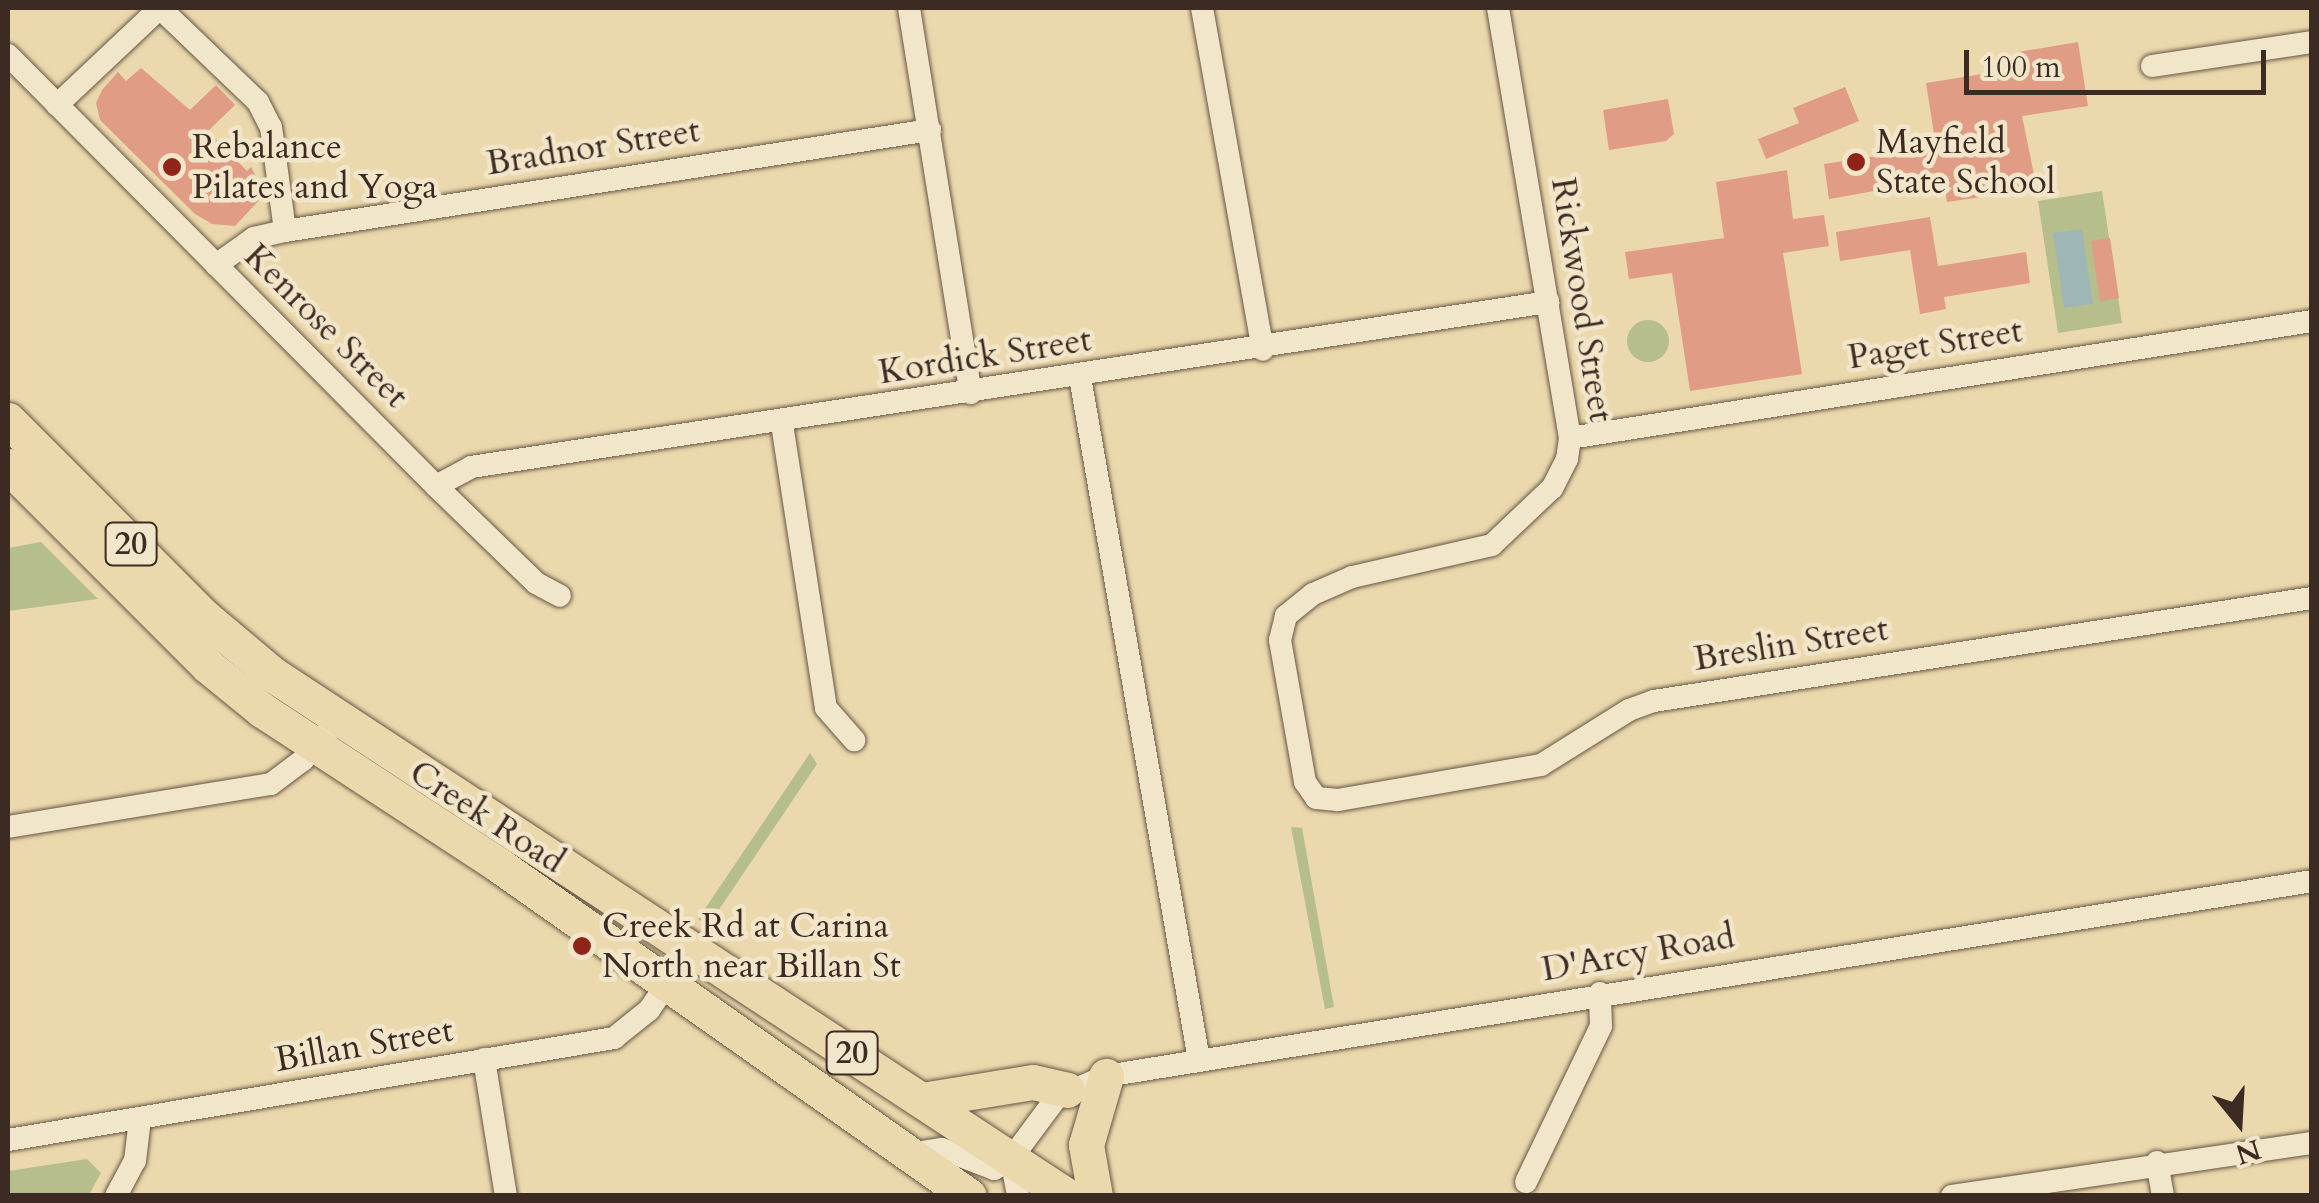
<!DOCTYPE html>
<style>
body{margin:0}
#map{position:relative;width:2319px;height:1203px;overflow:hidden;background:#ebd9ad;font-family:Cardo,serif}
div>[style]{position:absolute}
.green>*{inset:0;background:#b6bf8b}
.round{border-radius:50%}
.water>*{inset:0;background:#9eb7b6}
.building>*{inset:0;background:#e09c84}
.roads{filter:drop-shadow(0 0 2px #685645) drop-shadow(0 0 2px #685645)}
.street>*{height:22px;margin:-11px;padding:0 11px;transform-origin:11px;border-radius:11px;background:#f2e6ca}
.primary>*{height:35px;margin:-17.5px;padding:0 17.5px;transform-origin:17.5px;border-radius:17.5px;background:#ebd9ad}
.dots>*{width:28px;height:28px;translate:-50% -50%;box-sizing:border-box;border:5px solid #f2e6ca;border-radius:50%}
span{translate:-50% -50%;white-space:nowrap;text-align:center;line-height:1.15;-webkit-text-stroke:9px #f2e6ca;paint-order:stroke}
.shield-label span{padding:2px 8px;background:#f2e6ca;border:2px solid;border-radius:8px;-webkit-text-stroke-width:0}
.shield-label{font-size:32px;color:#3c2b22;font-weight:700}
.poi-label{font-size:35px;color:#3c2b22}
.left{translate:0 -50%;text-align:left}
.street-label{font-size:35px;color:#3c2b22}
.frame{position:absolute;inset:0;border:10px solid #3c2b22;pointer-events:none}
.north{position:absolute;left:2189px;top:1073px;width:100px;height:100px;-webkit-text-stroke:8px #f2e6ca;paint-order:stroke;rotate:162deg;font-size:28px;font-weight:700;line-height:40px;text-align:center;color:#3c2b22}
.north::after{content:'';display:block;margin:auto;width:35px;height:45px;background:#3c2b22;clip-path:polygon(50% 0,100% 100%,50% 72%,0 100%)}
.scale{position:absolute;left:1964px;top:50px;width:302px;height:45px;box-sizing:border-box;border:5px solid #3c2b22;border-top:0;padding-left:12px;font-size:30px;line-height:35px;white-space:nowrap;color:#3c2b22;-webkit-text-stroke:8px #f2e6ca;paint-order:stroke}
</style>
<div id="map">
<div class="green">
<div style="clip-path:polygon(2102px 191px,2122px 323px,2058px 333px,2038px 201px)"></div>
<div class="round" style="left:1627px;top:320px;width:42px;height:42px"></div>
<div style="clip-path:polygon(41px 542px,98px 599px,8px 611px,8px 548px)"></div>
<div style="clip-path:polygon(810px 753px,817px 764px,708px 926px,698px 919px)"></div>
<div style="clip-path:polygon(1291px 827px,1302px 828px,1334px 1007px,1325px 1009px)"></div>
<div style="clip-path:polygon(87px 1159px,101px 1173px,89px 1195px,8px 1195px,8px 1171px)"></div>
</div>
<div class="water">
<div style="clip-path:polygon(2082px 229px,2093px 304px,2064px 308px,2053px 233px)"></div>
</div>
<div class="building">
<div style="clip-path:polygon(2078px 42px,2088px 106px,2022px 116px,2037px 189px,1947px 202px,1943px 179px,1829px 199px,1824px 164px,1936px 147px,1926px 83px,2020px 68px,2018px 52px)"></div>
<div style="clip-path:polygon(141px 68px,190px 110px,216px 85px,235px 105px,208px 131px,247px 171px,251px 167px,265px 194px,235px 226px,212px 224px,195px 214px,100px 120px,96px 103px,102px 90px,118px 72px,126px 81px)"></div>
<div style="clip-path:polygon(1845px 87px,1859px 121px,1766px 159px,1758px 139px,1799px 123px,1793px 108px)"></div>
<div style="clip-path:polygon(1668px 99px,1674px 134px,1666px 141px,1609px 150px,1603px 110px)"></div>
<div style="clip-path:polygon(1787px 170px,1793px 219px,1824px 215px,1829px 246px,1783px 253px,1802px 374px,1690px 391px,1672px 273px,1629px 279px,1625px 252px,1724px 238px,1716px 182px)"></div>
<div style="clip-path:polygon(1930px 217px,1938px 266px,2026px 252px,2030px 283px,1944px 297px,1946px 309px,1920px 314px,1910px 250px,1840px 261px,1836px 232px)"></div>
<div style="clip-path:polygon(2110px 238px,2119px 298px,2100px 301px,2091px 241px)"></div>
</div>
<div class="roads">
<div class="street">
<div style="left:160px;top:8px;width:136px;rotate:43.8deg"></div>
<div style="left:258px;top:102px;width:28px;rotate:63deg"></div>
<div style="left:271px;top:127px;width:105px;rotate:82.3deg"></div>
<div style="left:909px;top:8px;width:390px;rotate:80.9deg"></div>
<div style="left:1202px;top:8px;width:347px;rotate:79.9deg"></div>
<div style="left:1498px;top:8px;width:436px;rotate:80.5deg"></div>
<div style="left:1570px;top:438px;width:21px;rotate:98deg"></div>
<div style="left:1567px;top:459px;width:33px;rotate:117deg"></div>
<div style="left:1552px;top:488px;width:83px;rotate:136.5deg"></div>
<div style="left:1492px;top:545px;width:144px;rotate:167.1deg"></div>
<div style="left:1352px;top:577px;width:43px;rotate:156.4deg"></div>
<div style="left:1313px;top:594px;width:35px;rotate:141deg"></div>
<div style="left:1286px;top:616px;width:25px;rotate:104deg"></div>
<div style="left:1280px;top:640px;width:144px;rotate:80deg"></div>
<div style="left:1305px;top:782px;width:19px;rotate:55deg"></div>
<div style="left:1316px;top:798px;width:22px;rotate:5deg"></div>
<div style="left:1338px;top:800px;width:206px;rotate:-9.8deg"></div>
<div style="left:1541px;top:765px;width:104px;rotate:-32deg"></div>
<div style="left:1629px;top:710px;width:27px;rotate:-20deg"></div>
<div style="left:1654px;top:701px;width:666px;rotate:-8.9deg"></div>
<div style="left:8px;top:55px;width:607px;rotate:45.2deg"></div>
<div style="left:436px;top:486px;width:139px;rotate:44.1deg"></div>
<div style="left:536px;top:583px;width:27px;rotate:28deg"></div>
<div style="left:2152px;top:66px;width:162px;rotate:-8.5deg"></div>
<div style="left:57px;top:105px;width:141px;rotate:-43.3deg"></div>
<div style="left:216px;top:265px;width:47px;rotate:-35.4deg"></div>
<div style="left:254px;top:238px;width:32px;rotate:-13deg"></div>
<div style="left:285px;top:231px;width:653px;rotate:-8.9deg"></div>
<div style="left:1080px;top:377px;width:693px;rotate:80.12deg"></div>
<div style="left:782px;top:424px;width:287px;rotate:81.2deg"></div>
<div style="left:826px;top:708px;width:43px;rotate:48.8deg"></div>
<div style="left:1570px;top:438px;width:751px;rotate:-8.96deg"></div>
<div style="left:436px;top:486px;width:40px;rotate:-28deg"></div>
<div style="left:471px;top:467px;width:1090px;rotate:-8.71deg"></div>
<div style="left:8px;top:827px;width:266px;rotate:-9.3deg"></div>
<div style="left:271px;top:784px;width:40px;rotate:-37deg"></div>
<div style="left:303px;top:760px;width:54px;rotate:-49.5deg"></div>
<div style="left:484px;top:1059px;width:139px;rotate:80.9deg"></div>
<div style="left:8px;top:1140px;width:615px;rotate:-9.55deg"></div>
<div style="left:614px;top:1038px;width:45px;rotate:-38.7deg"></div>
<div style="left:649px;top:1010px;width:74px;rotate:-55.5deg"></div>
<div style="left:909px;top:1154px;width:33px;rotate:-9deg"></div>
<div style="left:942px;top:1149px;width:56px;rotate:21deg"></div>
<div style="left:994px;top:1169px;width:20px;rotate:-30deg"></div>
<div style="left:1011px;top:1159px;width:77px;rotate:-53.4deg"></div>
<div style="left:1057px;top:1097px;width:53px;rotate:-23.2deg"></div>
<div style="left:1106px;top:1076px;width:1222px;rotate:-9.18deg"></div>
<div style="left:1011px;top:1159px;width:38px;rotate:79deg"></div>
<div style="left:2157px;top:1162px;width:35px;rotate:80deg"></div>
<div style="left:1526px;top:1182px;width:173px;rotate:-64.3deg"></div>
<div style="left:1601px;top:1026px;width:33px;rotate:-92deg"></div>
<div style="left:116px;top:1196px;width:40px;rotate:-62deg"></div>
<div style="left:135px;top:1161px;width:42px;rotate:-83.2deg"></div>
<div style="left:1952px;top:1196px;width:364px;rotate:-8.4deg"></div>
</div>
<div class="primary">
<div style="left:8px;top:420px;width:275px;rotate:45.1deg"></div>
<div style="left:202px;top:615px;width:92px;rotate:40.1deg"></div>
<div style="left:272px;top:674px;width:951px;rotate:33.29deg"></div>
<div style="left:8px;top:466px;width:283px;rotate:45deg"></div>
<div style="left:208px;top:666px;width:70px;rotate:39.2deg"></div>
<div style="left:262px;top:710px;width:285px;rotate:33.2deg"></div>
<div style="left:500px;top:866px;width:573px;rotate:35.13deg"></div>
<div style="left:922px;top:1100px;width:112px;rotate:-9.2deg"></div>
<div style="left:1033px;top:1082px;width:35px;rotate:13deg"></div>
<div style="left:1095px;top:1196px;width:52px;rotate:-100deg"></div>
<div style="left:1086px;top:1145px;width:72px;rotate:-73.8deg"></div>
</div>
</div>
<div class="dots">
<div style="left:1856px;top:162px;background:#8f2418"></div>
<div style="left:172px;top:167px;background:#8f2418"></div>
<div style="left:582px;top:946px;background:#8f2418"></div>
</div>
<div class="shield-label">
<span style="left:131px;top:544px">20</span>
<span style="left:852px;top:1053px">20</span>
</div>
<div class="poi-label">
<span class="left" style="left:1876px;top:162px">Mayfield<br>State School</span>
<span class="left" style="left:192px;top:167px">Rebalance<br>Pilates and Yoga</span>
<span class="left" style="left:602px;top:946px">Creek Rd at Carina<br>North near Billan St</span>
</div>
<div class="street-label">
<span style="left:593px;top:147px;rotate:-9deg">Bradnor Street</span>
<span style="left:1582px;top:300px;rotate:81deg">Rickwood Street</span>
<span style="left:326px;top:326px;rotate:45deg">Kenrose Street</span>
<span style="left:1935px;top:344px;rotate:-9deg">Paget Street</span>
<span style="left:985px;top:356px;rotate:-9deg">Kordick Street</span>
<span style="left:1791px;top:644px;rotate:-9deg">Breslin Street</span>
<span style="left:487px;top:817px;rotate:33deg">Creek Road</span>
<span style="left:1638px;top:953px;rotate:-10deg">D'Arcy Road</span>
<span style="left:364px;top:1045px;rotate:-10deg">Billan Street</span>
</div>
<div class="frame"></div>
<div class="north">N</div>
<div class="scale">100 m</div>
</div>
